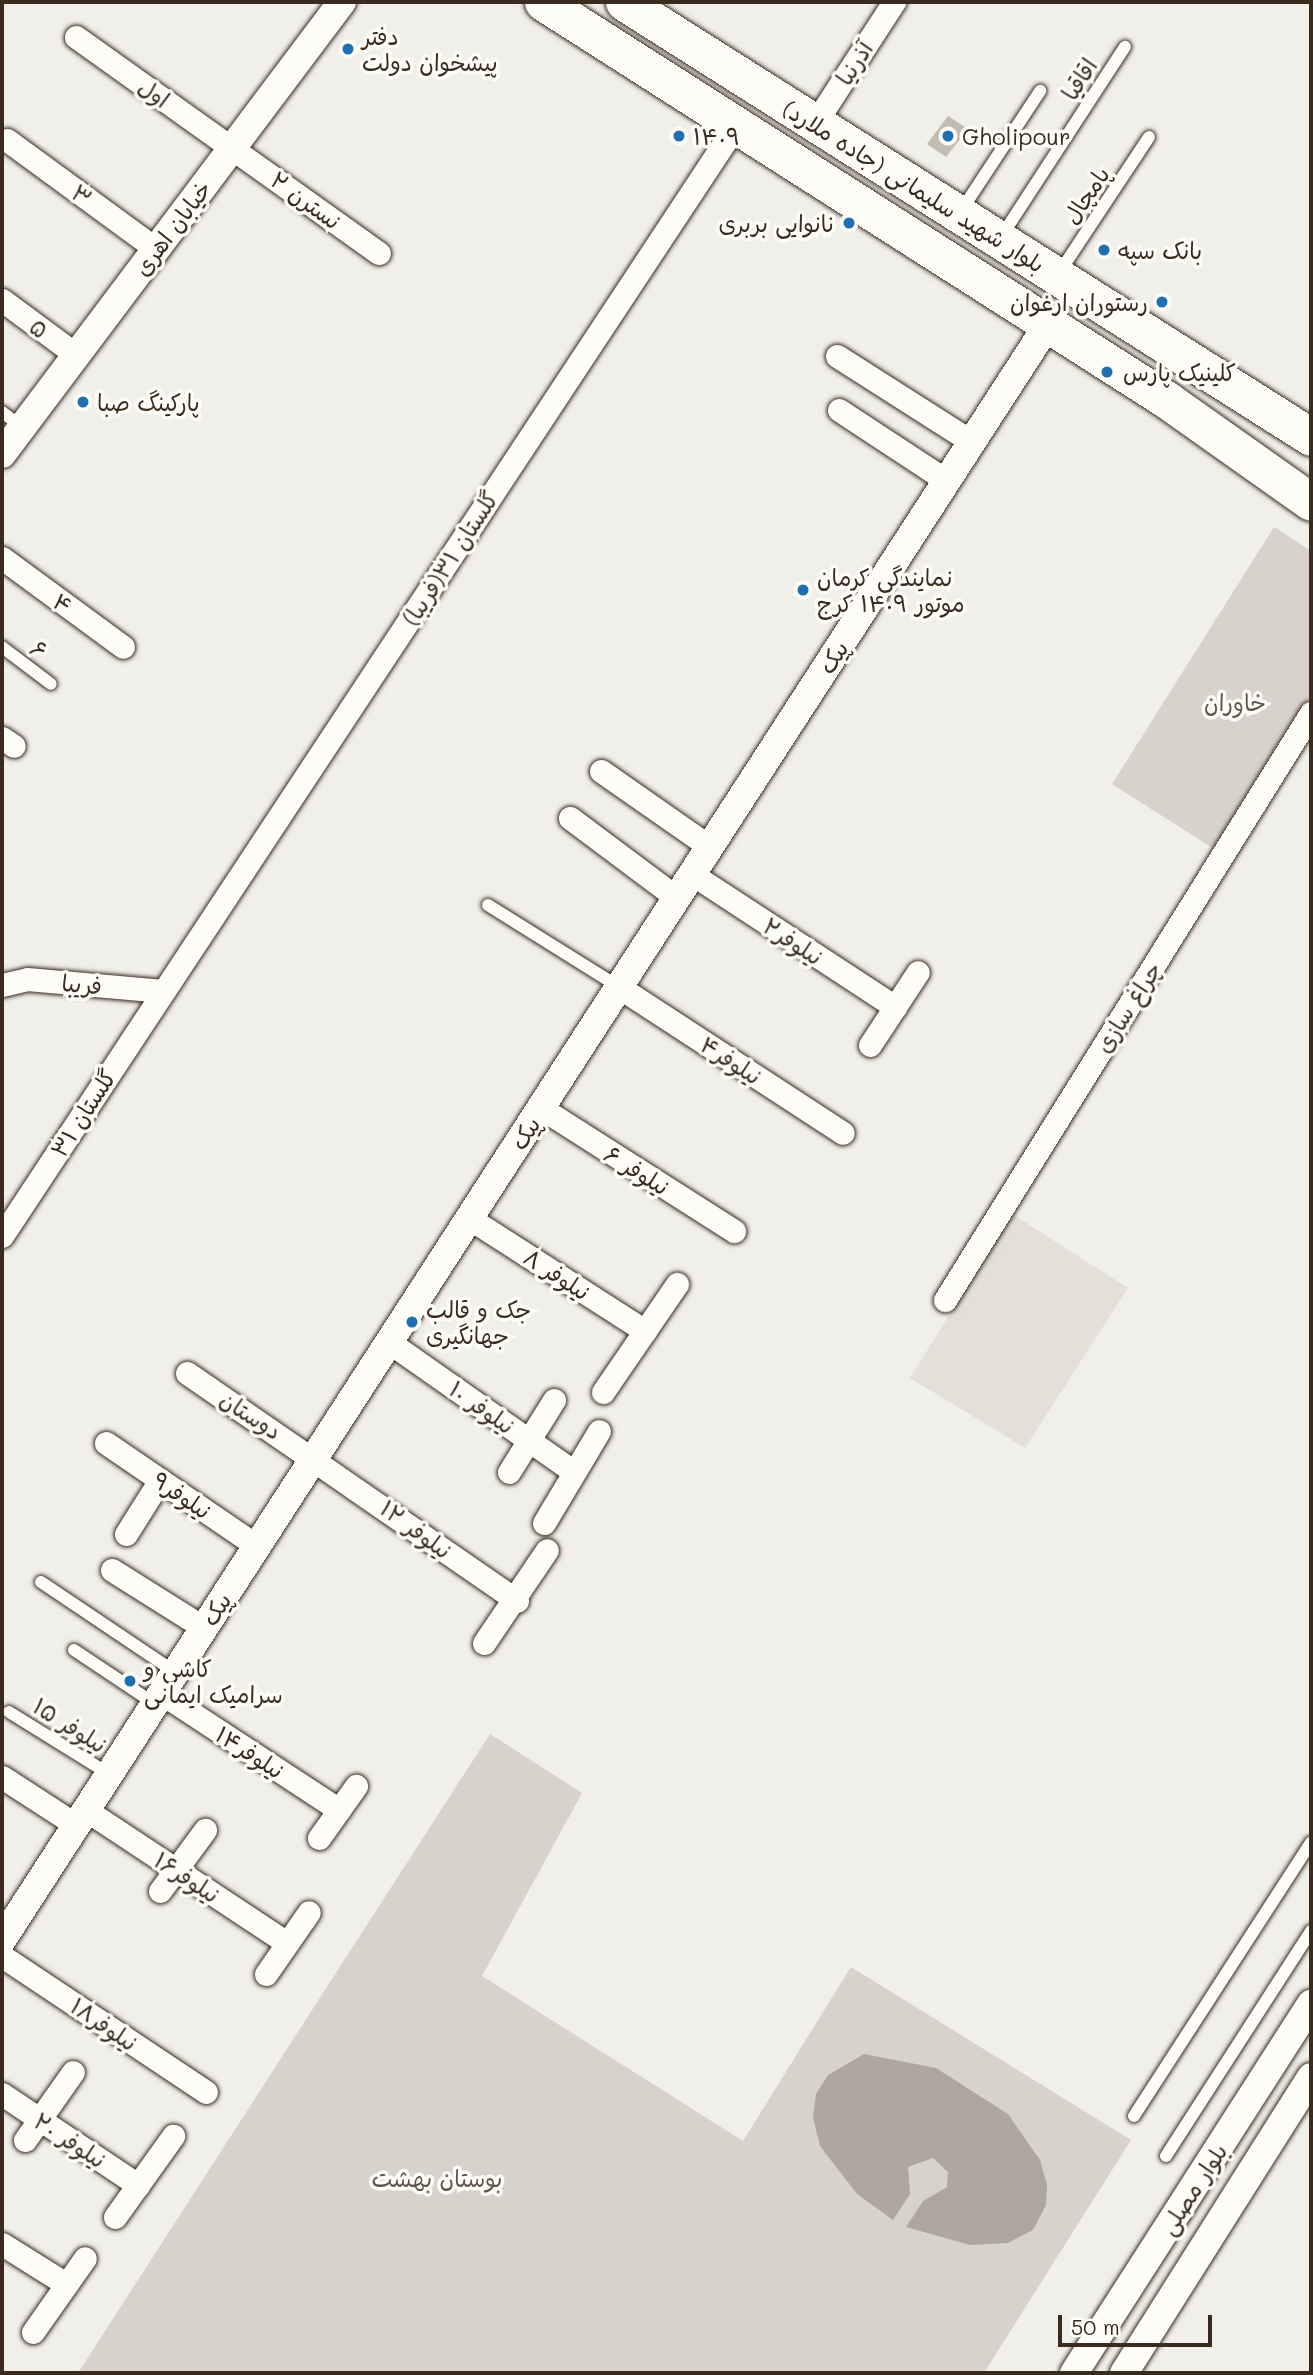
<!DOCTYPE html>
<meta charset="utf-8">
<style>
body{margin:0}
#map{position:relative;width:1313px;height:2375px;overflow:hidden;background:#f1efea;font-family:Mali,"Playpen Sans Arabic",sans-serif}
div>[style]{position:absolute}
.built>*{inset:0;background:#e3e0da}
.green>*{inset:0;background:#d7d2cc}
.water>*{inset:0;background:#aea69f}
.building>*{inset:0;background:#c1bcb4}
.roads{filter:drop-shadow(0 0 2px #3b2a1e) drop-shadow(0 0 2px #3b2a1e)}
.service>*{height:12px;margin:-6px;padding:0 6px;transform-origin:6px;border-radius:6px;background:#fdfcf7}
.minor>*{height:23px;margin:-11.5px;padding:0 11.5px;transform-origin:11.5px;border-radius:11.5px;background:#fdfcf7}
.tertiary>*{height:28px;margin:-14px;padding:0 14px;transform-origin:14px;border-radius:14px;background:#fdfcf7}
.primary>*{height:37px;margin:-18.5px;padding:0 18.5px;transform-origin:18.5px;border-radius:18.5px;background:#fdfcf7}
.dots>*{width:19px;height:19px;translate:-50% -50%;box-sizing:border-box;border:4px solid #fdfcf7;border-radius:50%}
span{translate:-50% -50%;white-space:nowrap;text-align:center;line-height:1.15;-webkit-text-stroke:7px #fdfcf7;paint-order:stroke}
.poi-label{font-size:23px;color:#3b2a1e}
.left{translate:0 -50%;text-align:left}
.right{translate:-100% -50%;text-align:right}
.street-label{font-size:23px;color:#3b2a1e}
.park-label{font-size:23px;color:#62544a}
.frame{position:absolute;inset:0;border:4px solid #3b2a1e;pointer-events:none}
.scale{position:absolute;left:1058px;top:2315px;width:154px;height:32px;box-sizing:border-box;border:4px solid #3b2a1e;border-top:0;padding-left:9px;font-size:21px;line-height:24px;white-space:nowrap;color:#3b2a1e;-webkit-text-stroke:5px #fdfcf7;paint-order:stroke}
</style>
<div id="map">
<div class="built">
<div style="clip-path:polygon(1012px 1214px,1128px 1288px,1025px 1448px,910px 1378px)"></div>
</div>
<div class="green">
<div style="clip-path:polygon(1274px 527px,1311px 551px,1311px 695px,1214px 849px,1112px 784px)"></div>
<div style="clip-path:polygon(490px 1734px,582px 1793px,482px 1976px,743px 2141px,851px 1967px,1131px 2140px,984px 2373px,78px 2373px)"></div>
</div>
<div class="water">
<div style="clip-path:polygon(864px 2054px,936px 2068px,1008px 2114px,1040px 2160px,1047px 2185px,1046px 2205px,1033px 2230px,1008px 2243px,970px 2245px,906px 2227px,923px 2201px,947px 2187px,948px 2172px,933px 2158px,908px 2167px,910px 2194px,893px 2220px,857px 2194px,820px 2146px,813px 2118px,816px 2094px,828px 2075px)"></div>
</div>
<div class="building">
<div style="clip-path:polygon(948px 116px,968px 129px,946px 157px,927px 144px)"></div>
</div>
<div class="roads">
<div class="service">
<div style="left:961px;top:211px;width:144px;rotate:-56.6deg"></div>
<div style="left:1001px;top:237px;width:227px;rotate:-56.9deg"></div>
<div style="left:1059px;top:273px;width:163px;rotate:-56.5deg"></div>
<div style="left:2px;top:412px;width:25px;rotate:37deg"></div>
<div style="left:2px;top:647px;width:61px;rotate:37.1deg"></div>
<div style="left:488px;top:905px;width:155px;rotate:32deg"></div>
<div style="left:41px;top:1582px;width:161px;rotate:33.9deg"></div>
<div style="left:74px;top:1650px;width:97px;rotate:33.7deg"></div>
<div style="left:9px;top:1712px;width:118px;rotate:31.8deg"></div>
<div style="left:1134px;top:2116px;width:326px;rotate:-57.1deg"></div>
<div style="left:1166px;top:2156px;width:268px;rotate:-57.2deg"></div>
</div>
<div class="minor">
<div style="left:76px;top:37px;width:372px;rotate:35.5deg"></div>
<div style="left:815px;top:123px;width:145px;rotate:-56.9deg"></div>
<div style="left:7px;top:140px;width:185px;rotate:36.2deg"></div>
<div style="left:2px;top:300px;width:92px;rotate:36.6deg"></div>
<div style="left:837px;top:356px;width:160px;rotate:32.5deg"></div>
<div style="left:839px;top:410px;width:129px;rotate:33.3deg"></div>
<div style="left:2px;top:558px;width:150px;rotate:36.3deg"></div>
<div style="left:2px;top:738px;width:14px;rotate:34deg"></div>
<div style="left:601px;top:771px;width:133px;rotate:34.9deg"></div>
<div style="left:570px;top:818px;width:134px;rotate:36.8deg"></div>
<div style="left:692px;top:874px;width:243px;rotate:33.2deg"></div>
<div style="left:2px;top:985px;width:26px;rotate:-13deg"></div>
<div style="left:27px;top:979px;width:137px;rotate:5deg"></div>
<div style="left:619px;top:987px;width:267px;rotate:33.1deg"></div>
<div style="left:870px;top:1045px;width:87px;rotate:-56.7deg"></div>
<div style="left:541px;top:1108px;width:229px;rotate:32.5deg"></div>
<div style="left:469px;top:1218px;width:209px;rotate:32.7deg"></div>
<div style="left:2px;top:1236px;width:1332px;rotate:-56.55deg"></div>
<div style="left:945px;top:1300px;width:692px;rotate:-58.06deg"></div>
<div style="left:389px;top:1342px;width:226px;rotate:35.1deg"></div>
<div style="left:187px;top:1373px;width:401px;rotate:34.6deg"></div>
<div style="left:603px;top:1392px;width:131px;rotate:-55.6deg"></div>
<div style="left:106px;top:1443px;width:183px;rotate:34.3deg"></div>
<div style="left:509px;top:1472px;width:85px;rotate:-58deg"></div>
<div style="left:544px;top:1523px;width:107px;rotate:-59.1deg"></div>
<div style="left:126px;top:1534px;width:64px;rotate:-57.8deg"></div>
<div style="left:112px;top:1570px;width:109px;rotate:32.2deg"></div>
<div style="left:484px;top:1643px;width:112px;rotate:-55.9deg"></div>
<div style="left:161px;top:1693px;width:213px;rotate:33.3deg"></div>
<div style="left:2px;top:1777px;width:88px;rotate:33deg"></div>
<div style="left:86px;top:1810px;width:241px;rotate:33.5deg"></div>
<div style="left:319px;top:1838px;width:64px;rotate:-54.6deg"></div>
<div style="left:160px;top:1891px;width:76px;rotate:-53.6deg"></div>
<div style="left:2px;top:1956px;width:245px;rotate:33.7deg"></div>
<div style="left:266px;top:1974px;width:75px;rotate:-55.3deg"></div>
<div style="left:2px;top:2094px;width:164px;rotate:33.8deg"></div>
<div style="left:25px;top:2140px;width:83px;rotate:-54.8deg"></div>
<div style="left:115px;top:2217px;width:100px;rotate:-54.4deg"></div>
<div style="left:2px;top:2244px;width:75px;rotate:32deg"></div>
<div style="left:33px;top:2332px;width:90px;rotate:-54.9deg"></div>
</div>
<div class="tertiary">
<div style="left:2px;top:454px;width:566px;rotate:-53.05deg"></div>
<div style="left:2px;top:1940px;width:1923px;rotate:-57.08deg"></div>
<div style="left:1074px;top:2373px;width:439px;rotate:-57.3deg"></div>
<div style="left:1124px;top:2373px;width:350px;rotate:-57.7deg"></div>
</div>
<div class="primary">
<div style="left:543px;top:2px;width:740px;rotate:32.53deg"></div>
<div style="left:1167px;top:400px;width:176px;rotate:35.3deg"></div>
<div style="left:624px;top:2px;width:813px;rotate:32.34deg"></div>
</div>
</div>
<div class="dots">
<div style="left:348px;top:49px;background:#1f6fb2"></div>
<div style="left:679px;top:136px;background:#1f6fb2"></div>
<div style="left:948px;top:136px;background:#1f6fb2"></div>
<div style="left:849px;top:223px;background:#1f6fb2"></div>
<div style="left:1104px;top:250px;background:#1f6fb2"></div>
<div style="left:1162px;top:302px;background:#1f6fb2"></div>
<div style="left:1107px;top:372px;background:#1f6fb2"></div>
<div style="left:83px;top:402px;background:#1f6fb2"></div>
<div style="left:803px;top:590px;background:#1f6fb2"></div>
<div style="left:412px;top:1322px;background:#1f6fb2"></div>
<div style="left:130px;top:1681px;background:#1f6fb2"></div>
</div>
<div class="poi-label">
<span class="left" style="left:362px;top:49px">دفتر<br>پیشخوان دولت</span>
<span class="left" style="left:693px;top:136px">۱۴۰۹</span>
<span class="left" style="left:962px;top:136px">Gholipour</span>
<span class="right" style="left:835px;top:223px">نانوایی بربری</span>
<span class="left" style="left:1118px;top:250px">بانک سپه</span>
<span class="right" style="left:1148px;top:302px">رستوران ارغوان</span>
<span class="left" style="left:1123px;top:372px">کلینیک پارس</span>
<span class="left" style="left:97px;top:402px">پارکینگ صبا</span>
<span class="left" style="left:817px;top:590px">نمایندگی کرمان<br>موتور ۱۴۰۹ کرج</span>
<span class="left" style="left:426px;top:1322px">جک و قالب<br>جهانگیری</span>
<span class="left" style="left:144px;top:1681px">کاشی و<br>سرامیک ایمانی</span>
</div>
<div class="street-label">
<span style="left:854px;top:63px;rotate:-57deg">آذرنیا</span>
<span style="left:1079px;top:79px;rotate:-57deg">اقاقیا</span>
<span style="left:154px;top:93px;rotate:35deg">اول</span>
<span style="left:914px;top:186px;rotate:32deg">بلوار شهید سلیمانی (جاده ملارد)</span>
<span style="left:82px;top:195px;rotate:36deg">۳</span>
<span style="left:1086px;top:195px;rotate:-56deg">پامچال</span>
<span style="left:306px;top:200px;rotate:36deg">نسترن ۲</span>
<span style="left:172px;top:228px;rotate:-53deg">خیابان اهری</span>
<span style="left:39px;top:328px;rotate:36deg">۵</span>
<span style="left:450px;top:558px;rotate:-57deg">گلستان ۳۱(فریبا)</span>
<span style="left:63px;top:603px;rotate:36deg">۴</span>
<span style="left:39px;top:649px;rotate:37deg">۶</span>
<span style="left:833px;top:657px;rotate:-57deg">پیک</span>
<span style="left:793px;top:941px;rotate:33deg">نیلوفر۲</span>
<span style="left:82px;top:984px;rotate:5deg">فریبا</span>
<span style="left:1128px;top:1007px;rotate:-58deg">چراغ سازی</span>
<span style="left:731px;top:1060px;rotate:33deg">نیلوفر۴</span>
<span style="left:83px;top:1113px;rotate:-57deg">گلستان ۳۱</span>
<span style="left:525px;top:1133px;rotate:-57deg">پیک</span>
<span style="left:637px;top:1170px;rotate:32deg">نیلوفر ۶</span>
<span style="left:557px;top:1274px;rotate:33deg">نیلوفر ۸</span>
<span style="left:482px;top:1407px;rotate:35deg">نیلوفر ۱۰</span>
<span style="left:251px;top:1415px;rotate:33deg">دوستان</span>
<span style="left:182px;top:1495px;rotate:34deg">نیلوفر۹</span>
<span style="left:416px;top:1529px;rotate:36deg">نیلوفر ۱۲</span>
<span style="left:216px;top:1609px;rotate:-57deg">پیک</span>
<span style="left:70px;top:1725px;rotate:32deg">نیلوفر ۱۵</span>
<span style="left:250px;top:1752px;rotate:33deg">نیلوفر۱۴</span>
<span style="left:187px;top:1877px;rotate:33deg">نیلوفر۱۶</span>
<span style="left:104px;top:2024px;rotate:34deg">نیلوفر۱۸</span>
<span style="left:70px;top:2140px;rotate:33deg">نیلوفر ۲۰</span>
<span style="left:1193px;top:2189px;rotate:-57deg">بلوار مصلی</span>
</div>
<div class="park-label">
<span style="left:1235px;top:702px">خاوران</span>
<span style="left:437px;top:2178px">بوستان بهشت</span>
</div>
<div class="frame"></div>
<div class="scale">50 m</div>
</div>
